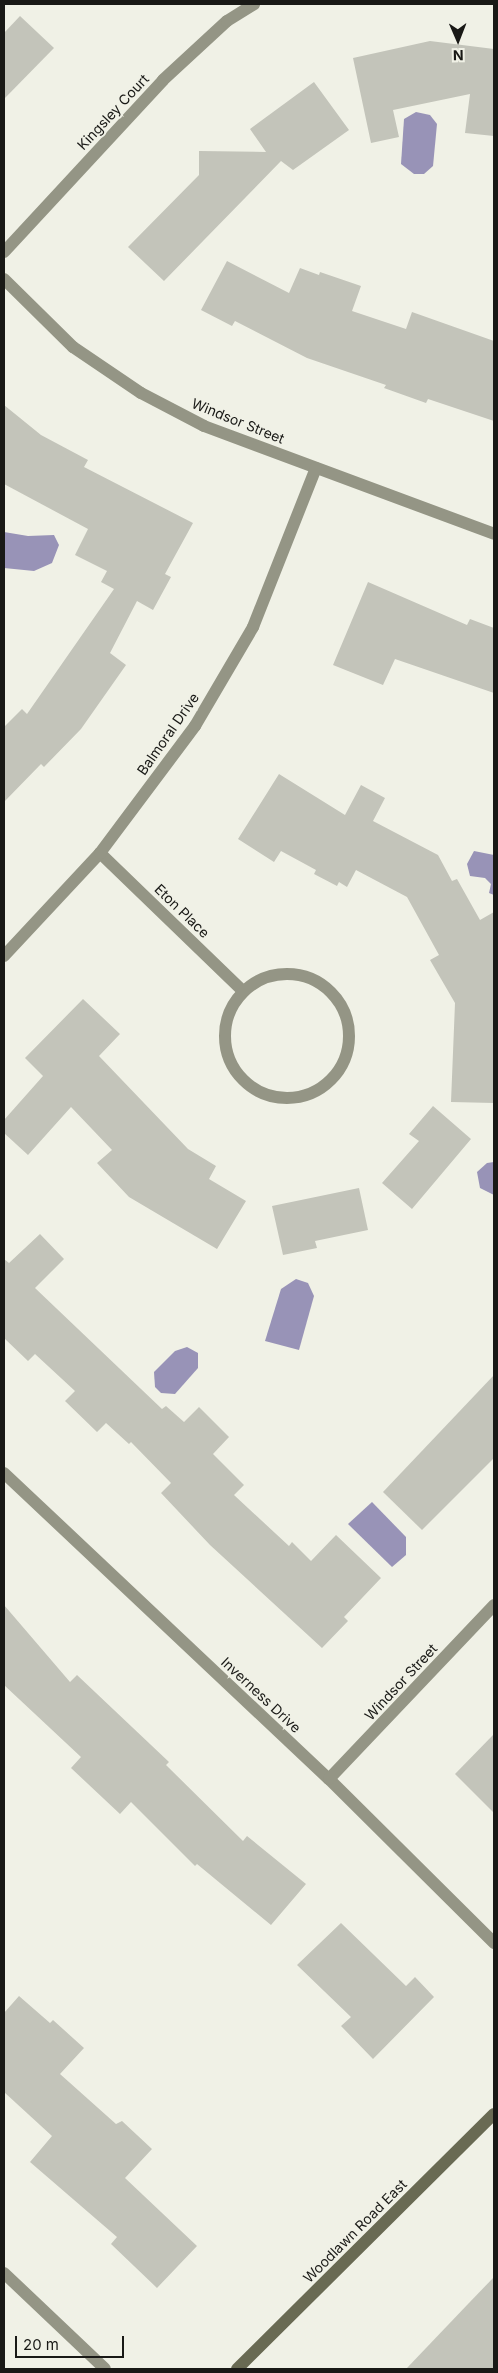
<!DOCTYPE html>
<style>
body{margin:0}
#map{position:relative;width:498px;height:2373px;overflow:hidden;background:#f0f1e6;font-family:Inter,sans-serif}
div>[style]{position:absolute}
.water>*{inset:0;background:#9893b7}
.building>*{inset:0;background:#c3c4ba}
.street>*{height:12px;margin:-6px;padding:0 6px;transform-origin:6px;border-radius:6px;background:#949585}
.street>.ring{margin:-6px;padding:0;box-sizing:content-box;background:none;border:12px solid #949585;border-radius:50%}
.secondary>*{height:12px;margin:-6px;padding:0 6px;transform-origin:6px;border-radius:6px;background:#696a53}
span{translate:-50% -50%;white-space:nowrap;text-align:center;line-height:1.15;-webkit-text-stroke:4px #f0f1e6;paint-order:stroke}
.street-label{font-size:14px;color:#191916}
.frame{position:absolute;inset:0;border:5px solid #191916;pointer-events:none}
.north{position:absolute;left:433px;top:15px;width:50px;height:50px;-webkit-text-stroke:4px #f0f1e6;paint-order:stroke;rotate:179deg;font-size:14px;font-weight:700;line-height:20px;text-align:center;color:#191916}
.north::after{content:'';display:block;margin:auto;width:18px;height:22px;background:#191916;clip-path:polygon(50% 0,100% 100%,50% 72%,0 100%)}
.scale{position:absolute;left:15px;top:2336px;width:109px;height:22px;box-sizing:border-box;border:2px solid #191916;border-top:0;padding-left:6px;font-size:15px;line-height:18px;white-space:nowrap;color:#191916;-webkit-text-stroke:4px #f0f1e6;paint-order:stroke}
</style>
<div id="map">
<div class="water">
<div style="clip-path:polygon(416px 112px,430px 115px,437px 124px,433px 166px,424px 174px,414px 174px,401px 164px,404px 119px)"></div>
<div style="clip-path:polygon(4px 532px,28px 536px,54px 535px,59px 545px,52px 563px,34px 571px,4px 568px)"></div>
<div style="clip-path:polygon(474px 851px,494px 855px,494px 895px,489px 893px,491px 884px,485px 878px,470px 876px,467px 864px)"></div>
<div style="clip-path:polygon(494px 1162px,494px 1195px,480px 1188px,477px 1172px,487px 1163px)"></div>
<div style="clip-path:polygon(296px 1279px,308px 1283px,314px 1296px,299px 1350px,265px 1341px,281px 1289px)"></div>
<div style="clip-path:polygon(187px 1347px,198px 1353px,198px 1368px,175px 1394px,161px 1393px,155px 1387px,154px 1372px,175px 1351px)"></div>
<div style="clip-path:polygon(372px 1502px,406px 1537px,406px 1555px,392px 1567px,348px 1524px)"></div>
</div>
<div class="building">
<div style="clip-path:polygon(20px 16px,54px 48px,4px 99px,4px 33px)"></div>
<div style="clip-path:polygon(430px 41px,494px 49px,494px 136px,465px 133px,470px 94px,393px 110px,399px 137px,371px 143px,353px 58px)"></div>
<div style="clip-path:polygon(314px 82px,349px 130px,293px 170px,281px 161px,164px 281px,128px 247px,199px 175px,199px 151px,266px 152px,250px 129px)"></div>
<div style="clip-path:polygon(227px 261px,289px 293px,300px 268px,319px 275px,320px 272px,361px 286px,352px 311px,406px 329px,412px 312px,494px 341px,494px 421px,428px 399px,426px 403px,384px 388px,386px 385px,307px 358px,235px 321px,232px 326px,201px 310px)"></div>
<div style="clip-path:polygon(4px 405px,41px 435px,88px 460px,84px 467px,193px 523px,165px 574px,171px 577px,153px 610px,137px 601px,110px 653px,126px 665px,81px 729px,44px 767px,41px 764px,4px 802px,4px 727px,22px 709px,27px 714px,114px 589px,101px 582px,107px 571px,75px 555px,88px 529px,4px 484px)"></div>
<div style="clip-path:polygon(368px 582px,467px 625px,470px 619px,494px 628px,494px 693px,395px 659px,383px 685px,333px 665px)"></div>
<div style="clip-path:polygon(279px 774px,345px 815px,361px 785px,385px 798px,373px 821px,438px 855px,452px 881px,457px 879px,480px 920px,494px 912px,494px 1103px,451px 1102px,455px 1003px,430px 960px,439px 955px,407px 897px,356px 870px,347px 887px,339px 882px,337px 886px,314px 874px,316px 870px,281px 851px,274px 862px,238px 839px)"></div>
<div style="clip-path:polygon(83px 999px,120px 1034px,99px 1056px,188px 1149px,216px 1166px,209px 1179px,246px 1201px,217px 1249px,129px 1197px,97px 1163px,112px 1150px,71px 1107px,28px 1155px,4px 1133px,4px 1120px,43px 1076px,25px 1058px)"></div>
<div style="clip-path:polygon(433px 1106px,471px 1139px,412px 1209px,382px 1183px,419px 1141px,409px 1134px)"></div>
<div style="clip-path:polygon(359px 1188px,368px 1230px,315px 1241px,317px 1248px,283px 1255px,272px 1206px)"></div>
<div style="clip-path:polygon(40px 1234px,64px 1259px,35px 1288px,162px 1409px,166px 1406px,184px 1422px,199px 1407px,229px 1437px,213px 1454px,244px 1485px,234px 1495px,289px 1546px,292px 1542px,311px 1561px,336px 1535px,381px 1578px,344px 1617px,348px 1621px,322px 1648px,210px 1545px,161px 1493px,171px 1483px,131px 1442px,129px 1444px,106px 1423px,97px 1432px,65px 1401px,75px 1391px,35px 1354px,28px 1361px,4px 1338px,4px 1259px,9px 1263px)"></div>
<div style="clip-path:polygon(494px 1375px,494px 1458px,422px 1530px,383px 1492px)"></div>
<div style="clip-path:polygon(4px 1605px,70px 1682px,77px 1675px,169px 1762px,166px 1765px,243px 1841px,247px 1836px,306px 1884px,271px 1925px,197px 1864px,195px 1866px,131px 1802px,120px 1814px,71px 1768px,81px 1757px,4px 1685px)"></div>
<div style="clip-path:polygon(494px 1734px,494px 1813px,455px 1774px)"></div>
<div style="clip-path:polygon(341px 1923px,406px 1986px,415px 1977px,434px 1997px,373px 2059px,341px 2026px,351px 2017px,297px 1965px)"></div>
<div style="clip-path:polygon(19px 1996px,50px 2023px,53px 2020px,84px 2048px,60px 2074px,116px 2124px,122px 2121px,152px 2149px,125px 2178px,197px 2246px,157px 2288px,111px 2244px,117px 2237px,30px 2162px,52px 2136px,4px 2092px,4px 2013px)"></div>
<div style="clip-path:polygon(494px 2277px,494px 2369px,406px 2369px,468px 2304px)"></div>
</div>
<div class="street">
<div style="left:4px;top:252px;width:234px;rotate:-47.2deg"></div>
<div style="left:163px;top:80px;width:87px;rotate:-42.7deg"></div>
<div style="left:227px;top:21px;width:32px;rotate:-32deg"></div>
<div style="left:4px;top:279px;width:97px;rotate:44.6deg"></div>
<div style="left:73px;top:347px;width:82px;rotate:34.1deg"></div>
<div style="left:141px;top:393px;width:71px;rotate:27.6deg"></div>
<div style="left:204px;top:426px;width:309px;rotate:20.4deg"></div>
<div style="left:100px;top:853px;width:199px;rotate:44deg"></div>
<div style="left:4px;top:956px;width:141px;rotate:-47deg"></div>
<div style="left:100px;top:853px;width:159px;rotate:-53.2deg"></div>
<div style="left:195px;top:726px;width:115px;rotate:-59.6deg"></div>
<div style="left:253px;top:627px;width:171px;rotate:-68.4deg"></div>
<div class="ring" style="left:225px;top:974px;width:112px;height:112px"></div>
<div style="left:4px;top:1473px;width:446px;rotate:43.3deg"></div>
<div style="left:329px;top:1779px;width:233px;rotate:44.8deg"></div>
<div style="left:329px;top:1779px;width:240px;rotate:-46.5deg"></div>
<div style="left:4px;top:2273px;width:139px;rotate:43.5deg"></div>
</div>
<div class="secondary">
<div style="left:237px;top:2369px;width:362px;rotate:-44.8deg"></div>
</div>
<div class="street-label">
<span style="left:113px;top:112px;rotate:-47deg">Kingsley Court</span>
<span style="left:238px;top:421px;rotate:22deg">Windsor Street</span>
<span style="left:168px;top:734px;rotate:-55deg">Balmoral Drive</span>
<span style="left:182px;top:911px;rotate:44deg">Eton Place</span>
<span style="left:401px;top:1682px;rotate:-47deg">Windsor Street</span>
<span style="left:261px;top:1695px;rotate:43deg">Inverness Drive</span>
<span style="left:355px;top:2231px;rotate:-45deg">Woodlawn Road East</span>
</div>
<div class="frame"></div>
<div class="north">N</div>
<div class="scale">20 m</div>
</div>
